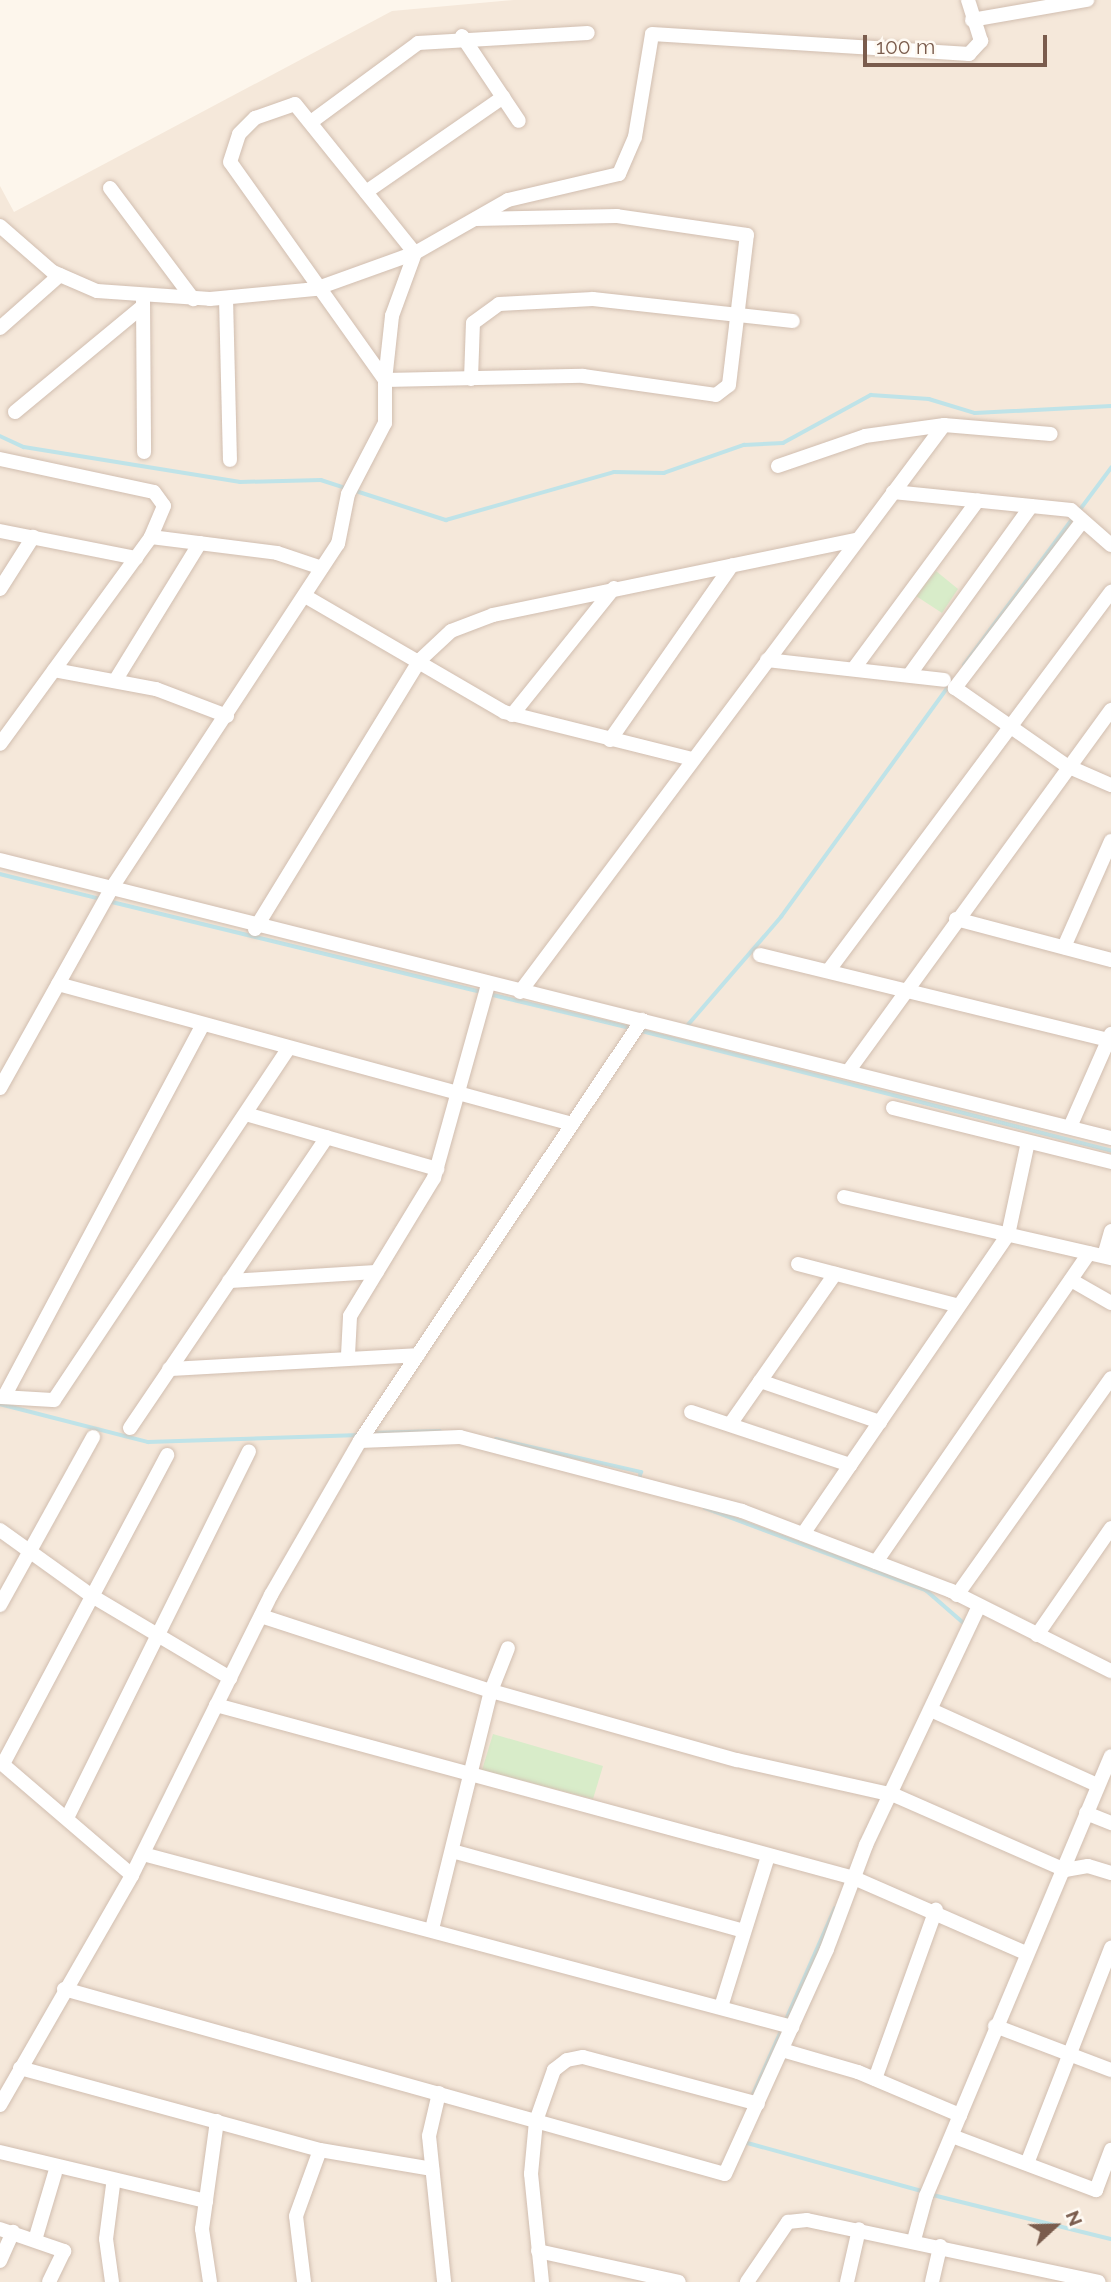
<!DOCTYPE html>
<style>
body{margin:0}
#map{position:relative;width:1111px;height:2282px;overflow:hidden;background:#fdf6ec;font-family:Raleway,sans-serif}
div>[style]{position:absolute}
.residential>*{inset:0;background:#f5e8da}
.green>*{inset:0;background:#d8ecc9}
.stream>*{height:3.5px;margin:-1.75px;padding:0 1.75px;transform-origin:1.75px;border-radius:1.75px;background:#bfe3e8}
.roads{filter:drop-shadow(0 0 2px #d1beb0) drop-shadow(0 0 2px #d1beb0)}
.minor>*{height:14px;margin:-7px;padding:0 7px;transform-origin:7px;border-radius:7px;background:#fff}
span{translate:-50% -50%;white-space:nowrap;text-align:center;line-height:1.15;-webkit-text-stroke:5px #fffaf3;paint-order:stroke}
.north{position:absolute;left:1020px;top:2191px;width:70px;height:70px;-webkit-text-stroke:5px #fffaf3;paint-order:stroke;rotate:68deg;font-size:19px;font-weight:700;line-height:28px;text-align:center;color:#7a5c4d}
.north::after{content:'';display:block;margin:auto;width:24px;height:32px;background:#7a5c4d;clip-path:polygon(50% 0,100% 100%,50% 72%,0 100%)}
.scale{position:absolute;left:863px;top:35px;width:184px;height:32px;box-sizing:border-box;border:4px solid #7a5c4d;border-top:0;padding-left:9px;font-size:21px;line-height:24px;white-space:nowrap;color:#7a5c4d;-webkit-text-stroke:5px #fffaf3;paint-order:stroke}
</style>
<div id="map">
<div class="residential">
<div style="clip-path:polygon(514px 0,1111px 0,1111px 2282px,0 2282px,0 186px,14px 212px,392px 11px)"></div>
</div>
<div class="green">
<div style="clip-path:polygon(936px 571px,958px 589px,942px 613px,916px 596px)"></div>
<div style="clip-path:polygon(493px 1734px,603px 1766px,593px 1799px,482px 1770px)"></div>
</div>
<div class="stream">
<div style="left:0;top:436px;width:26px;rotate:25deg"></div>
<div style="left:24px;top:447px;width:219px;rotate:9.2deg"></div>
<div style="left:240px;top:482px;width:81px;rotate:-1.4deg"></div>
<div style="left:321px;top:480px;width:25px;rotate:18deg"></div>
<div style="left:353px;top:490px;width:98px;rotate:17.9deg"></div>
<div style="left:446px;top:520px;width:175px;rotate:-15.9deg"></div>
<div style="left:614px;top:472px;width:50px;rotate:1.1deg"></div>
<div style="left:664px;top:473px;width:85px;rotate:-19.3deg"></div>
<div style="left:744px;top:445px;width:39px;rotate:-3deg"></div>
<div style="left:783px;top:443px;width:100px;rotate:-28.6deg"></div>
<div style="left:871px;top:395px;width:58px;rotate:3.9deg"></div>
<div style="left:929px;top:399px;width:48px;rotate:16.9deg"></div>
<div style="left:975px;top:413px;width:136px;rotate:-2.9deg"></div>
<div style="left:1079px;top:511px;width:54px;rotate:-53.3deg"></div>
<div style="left:964px;top:665px;width:184px;rotate:-53.4deg"></div>
<div style="left:0;top:874px;width:104px;rotate:13.9deg"></div>
<div style="left:108px;top:901px;width:384px;rotate:13.7deg"></div>
<div style="left:489px;top:994px;width:146px;rotate:13.5deg"></div>
<div style="left:687px;top:1026px;width:144px;rotate:-49.2deg"></div>
<div style="left:781px;top:917px;width:289px;rotate:-54deg"></div>
<div style="left:638px;top:1030px;width:488px;rotate:14.3deg"></div>
<div style="left:0;top:1404px;width:153px;rotate:14.4deg"></div>
<div style="left:148px;top:1442px;width:212px;rotate:-1.9deg"></div>
<div style="left:371px;top:1433px;width:69px;rotate:-1.7deg"></div>
<div style="left:496px;top:1439px;width:149px;rotate:12.8deg"></div>
<div style="left:641px;top:1472px;width:8px;rotate:97deg"></div>
<div style="left:705px;top:1508px;width:236px;rotate:20.4deg"></div>
<div style="left:926px;top:1590px;width:52px;rotate:41.1deg"></div>
<div style="left:785px;top:2022px;width:124px;rotate:-66.3deg"></div>
<div style="left:751px;top:2099px;width:77px;rotate:-66.1deg"></div>
<div style="left:744px;top:2142px;width:185px;rotate:15.4deg"></div>
<div style="left:929px;top:2194px;width:187px;rotate:13.9deg"></div>
</div>
<div class="roads">
<div class="minor">
<div style="left:972px;top:20px;width:117px;rotate:-9.9deg"></div>
<div style="left:462px;top:36px;width:102px;rotate:56.2deg"></div>
<div style="left:311px;top:122px;width:133px;rotate:-36.4deg"></div>
<div style="left:418px;top:43px;width:170px;rotate:-3.4deg"></div>
<div style="left:110px;top:188px;width:139px;rotate:53.2deg"></div>
<div style="left:366px;top:192px;width:167px;rotate:-34.7deg"></div>
<div style="left:0;top:226px;width:70px;rotate:41deg"></div>
<div style="left:53px;top:272px;width:48px;rotate:23.4deg"></div>
<div style="left:97px;top:291px;width:113px;rotate:4deg"></div>
<div style="left:210px;top:299px;width:105px;rotate:-5.4deg"></div>
<div style="left:315px;top:289px;width:106px;rotate:-19.8deg"></div>
<div style="left:415px;top:253px;width:107px;rotate:-29.7deg"></div>
<div style="left:508px;top:200px;width:114px;rotate:-13.2deg"></div>
<div style="left:619px;top:174px;width:40px;rotate:-66.6deg"></div>
<div style="left:635px;top:137px;width:104px;rotate:-80.6deg"></div>
<div style="left:652px;top:34px;width:318px;rotate:3.6deg"></div>
<div style="left:969px;top:54px;width:18px;rotate:-47deg"></div>
<div style="left:981px;top:41px;width:43px;rotate:-107.6deg"></div>
<div style="left:226px;top:298px;width:162px;rotate:88.6deg"></div>
<div style="left:143px;top:300px;width:152px;rotate:89.6deg"></div>
<div style="left:0;top:328px;width:80px;rotate:-41.5deg"></div>
<div style="left:471px;top:379px;width:56px;rotate:-88deg"></div>
<div style="left:473px;top:323px;width:32px;rotate:-36deg"></div>
<div style="left:499px;top:304px;width:94px;rotate:-3deg"></div>
<div style="left:593px;top:299px;width:201px;rotate:6.3deg"></div>
<div style="left:15px;top:412px;width:166px;rotate:-39.6deg"></div>
<div style="left:0;top:459px;width:157px;rotate:12.1deg"></div>
<div style="left:154px;top:492px;width:17px;rotate:54deg"></div>
<div style="left:164px;top:506px;width:34px;rotate:113deg"></div>
<div style="left:151px;top:537px;width:256px;rotate:126.1deg"></div>
<div style="left:778px;top:466px;width:92px;rotate:-19deg"></div>
<div style="left:865px;top:436px;width:80px;rotate:-7.9deg"></div>
<div style="left:944px;top:425px;width:107px;rotate:4.8deg"></div>
<div style="left:893px;top:492px;width:179px;rotate:5.8deg"></div>
<div style="left:1071px;top:510px;width:53px;rotate:41.2deg"></div>
<div style="left:1081px;top:523px;width:208px;rotate:127.4deg"></div>
<div style="left:955px;top:688px;width:136px;rotate:34.9deg"></div>
<div style="left:1067px;top:766px;width:48px;rotate:23.4deg"></div>
<div style="left:0;top:531px;width:139px;rotate:11.2deg"></div>
<div style="left:151px;top:537px;width:127px;rotate:7.2deg"></div>
<div style="left:277px;top:553px;width:47px;rotate:18.4deg"></div>
<div style="left:0;top:589px;width:62px;rotate:-57.6deg"></div>
<div style="left:305px;top:596px;width:230px;rotate:30.2deg"></div>
<div style="left:504px;top:712px;width:195px;rotate:14deg"></div>
<div style="left:767px;top:660px;width:178px;rotate:6.4deg"></div>
<div style="left:855px;top:667px;width:207px;rotate:-53.6deg"></div>
<div style="left:54px;top:670px;width:104px;rotate:10.6deg"></div>
<div style="left:156px;top:689px;width:76px;rotate:20.8deg"></div>
<div style="left:910px;top:674px;width:207px;rotate:-54.2deg"></div>
<div style="left:115px;top:681px;width:162px;rotate:-58.4deg"></div>
<div style="left:512px;top:715px;width:163px;rotate:-51.2deg"></div>
<div style="left:610px;top:740px;width:213px;rotate:-55.1deg"></div>
<div style="left:0;top:860px;width:1145px;rotate:14.05deg"></div>
<div style="left:956px;top:919px;width:160px;rotate:14.8deg"></div>
<div style="left:255px;top:929px;width:316px;rotate:-58.5deg"></div>
<div style="left:420px;top:660px;width:42px;rotate:-43.1deg"></div>
<div style="left:451px;top:631px;width:45px;rotate:-20.9deg"></div>
<div style="left:493px;top:615px;width:371px;rotate:-11.7deg"></div>
<div style="left:1064px;top:947px;width:116px;rotate:-66.1deg"></div>
<div style="left:760px;top:955px;width:358px;rotate:13.7deg"></div>
<div style="left:829px;top:970px;width:472px;rotate:-53.3deg"></div>
<div style="left:58px;top:984px;width:533px;rotate:15.24deg"></div>
<div style="left:520px;top:992px;width:708px;rotate:-53.21deg"></div>
<div style="left:850px;top:1069px;width:444px;rotate:-54deg"></div>
<div style="left:0;top:1088px;width:228px;rotate:-60.8deg"></div>
<div style="left:111px;top:889px;width:413px;rotate:-56.7deg"></div>
<div style="left:338px;top:544px;width:51px;rotate:-78.7deg"></div>
<div style="left:348px;top:494px;width:80px;rotate:-62.5deg"></div>
<div style="left:385px;top:423px;width:43px;rotate:-90deg"></div>
<div style="left:385px;top:380px;width:267px;rotate:-125.4deg"></div>
<div style="left:230px;top:162px;width:29px;rotate:-72deg"></div>
<div style="left:239px;top:134px;width:23px;rotate:-45deg"></div>
<div style="left:255px;top:118px;width:42px;rotate:-19.3deg"></div>
<div style="left:295px;top:104px;width:191px;rotate:51.2deg"></div>
<div style="left:415px;top:253px;width:67px;rotate:110.1deg"></div>
<div style="left:392px;top:316px;width:64px;rotate:96.2deg"></div>
<div style="left:385px;top:380px;width:198px;rotate:-1.2deg"></div>
<div style="left:583px;top:376px;width:134px;rotate:8.1deg"></div>
<div style="left:716px;top:395px;width:16px;rotate:-38deg"></div>
<div style="left:729px;top:385px;width:151px;rotate:-83.2deg"></div>
<div style="left:747px;top:235px;width:131px;rotate:-171.7deg"></div>
<div style="left:617px;top:216px;width:141px;rotate:178.8deg"></div>
<div style="left:893px;top:1108px;width:225px;rotate:13.9deg"></div>
<div style="left:249px;top:1115px;width:196px;rotate:16deg"></div>
<div style="left:1070px;top:1127px;width:102px;rotate:-66.2deg"></div>
<div style="left:844px;top:1197px;width:274px;rotate:12.9deg"></div>
<div style="left:1104px;top:1256px;width:26px;rotate:-74deg"></div>
<div style="left:798px;top:1264px;width:166px;rotate:14.6deg"></div>
<div style="left:1071px;top:1280px;width:46px;rotate:29.9deg"></div>
<div style="left:229px;top:1281px;width:148px;rotate:-3.5deg"></div>
<div style="left:348px;top:1355px;width:39px;rotate:-87deg"></div>
<div style="left:350px;top:1316px;width:162px;rotate:-58.7deg"></div>
<div style="left:434px;top:1178px;width:200px;rotate:-74.4deg"></div>
<div style="left:169px;top:1369px;width:249px;rotate:-3.2deg"></div>
<div style="left:760px;top:1381px;width:127px;rotate:18.9deg"></div>
<div style="left:0;top:1397px;width:54px;rotate:3.2deg"></div>
<div style="left:54px;top:1400px;width:422px;rotate:-56.3deg"></div>
<div style="left:4px;top:1397px;width:421px;rotate:-61.9deg"></div>
<div style="left:691px;top:1412px;width:168px;rotate:18.4deg"></div>
<div style="left:731px;top:1423px;width:182px;rotate:-55.1deg"></div>
<div style="left:130px;top:1428px;width:351px;rotate:-55.9deg"></div>
<div style="left:360px;top:1441px;width:100px;rotate:-2.3deg"></div>
<div style="left:460px;top:1437px;width:292px;rotate:14.7deg"></div>
<div style="left:742px;top:1511px;width:224px;rotate:20.9deg"></div>
<div style="left:951px;top:1591px;width:179px;rotate:26.6deg"></div>
<div style="left:0;top:1530px;width:113px;rotate:35.7deg"></div>
<div style="left:92px;top:1596px;width:161px;rotate:30.7deg"></div>
<div style="left:803px;top:1534px;width:363px;rotate:-55.6deg"></div>
<div style="left:1008px;top:1235px;width:95px;rotate:-77.9deg"></div>
<div style="left:876px;top:1562px;width:375px;rotate:-55.4deg"></div>
<div style="left:957px;top:1595px;width:266px;rotate:-54.6deg"></div>
<div style="left:0;top:1605px;width:192px;rotate:-61deg"></div>
<div style="left:261px;top:1616px;width:242px;rotate:18.1deg"></div>
<div style="left:491px;top:1691px;width:255px;rotate:15.7deg"></div>
<div style="left:737px;top:1760px;width:161px;rotate:12.6deg"></div>
<div style="left:894px;top:1795px;width:187px;rotate:23.7deg"></div>
<div style="left:1065px;top:1870px;width:23px;rotate:-10deg"></div>
<div style="left:1088px;top:1866px;width:24px;rotate:17deg"></div>
<div style="left:1037px;top:1635px;width:130px;rotate:-55.3deg"></div>
<div style="left:216px;top:1705px;width:661px;rotate:15.17deg"></div>
<div style="left:854px;top:1878px;width:188px;rotate:23.6deg"></div>
<div style="left:931px;top:1710px;width:182px;rotate:24.3deg"></div>
<div style="left:0;top:1762px;width:174px;rotate:40.6deg"></div>
<div style="left:3px;top:1764px;width:350px;rotate:-62deg"></div>
<div style="left:1086px;top:1813px;width:27px;rotate:22deg"></div>
<div style="left:68px;top:1816px;width:407px;rotate:-63.6deg"></div>
<div style="left:452px;top:1851px;width:300px;rotate:15.3deg"></div>
<div style="left:143px;top:1854px;width:672px;rotate:14.93deg"></div>
<div style="left:432px;top:1929px;width:245px;rotate:-76.1deg"></div>
<div style="left:491px;top:1691px;width:46px;rotate:-68.4deg"></div>
<div style="left:64px;top:1989px;width:686px;rotate:15.64deg"></div>
<div style="left:725px;top:2174px;width:247px;rotate:-65.6deg"></div>
<div style="left:827px;top:1949px;width:111px;rotate:-69.4deg"></div>
<div style="left:866px;top:1845px;width:264px;rotate:-64.7deg"></div>
<div style="left:721px;top:2007px;width:158px;rotate:-72.7deg"></div>
<div style="left:995px;top:2026px;width:124px;rotate:20.8deg"></div>
<div style="left:782px;top:2050px;width:79px;rotate:16.1deg"></div>
<div style="left:858px;top:2072px;width:111px;rotate:22.9deg"></div>
<div style="left:20px;top:2068px;width:311px;rotate:15.3deg"></div>
<div style="left:320px;top:2150px;width:114px;rotate:9.6deg"></div>
<div style="left:875px;top:2079px;width:180px;rotate:-70.2deg"></div>
<div style="left:439px;top:2093px;width:44px;rotate:103.1deg"></div>
<div style="left:429px;top:2136px;width:147px;rotate:84.1deg"></div>
<div style="left:0;top:2105px;width:265px;rotate:-60.1deg"></div>
<div style="left:132px;top:1875px;width:313px;rotate:-63.6deg"></div>
<div style="left:271px;top:1595px;width:178px;rotate:-60deg"></div>
<div style="left:360px;top:1441px;width:507px;rotate:-56.18deg"></div>
<div style="left:952px;top:2136px;width:154px;rotate:20.6deg"></div>
<div style="left:1096px;top:2190px;width:43px;rotate:-69.4deg"></div>
<div style="left:0;top:2152px;width:212px;rotate:13.4deg"></div>
<div style="left:1028px;top:2161px;width:229px;rotate:-68.7deg"></div>
<div style="left:0;top:2229px;width:68px;rotate:19deg"></div>
<div style="left:64px;top:2251px;width:34px;rotate:116deg"></div>
<div style="left:35px;top:2240px;width:70px;rotate:-73.4deg"></div>
<div style="left:914px;top:2240px;width:46px;rotate:-74.7deg"></div>
<div style="left:926px;top:2196px;width:477px;rotate:-67.2deg"></div>
<div style="left:538px;top:2251px;width:144px;rotate:12.4deg"></div>
<div style="left:0;top:2261px;width:32px;rotate:-66deg"></div>
<div style="left:112px;top:2282px;width:43px;rotate:-97.9deg"></div>
<div style="left:106px;top:2239px;width:54px;rotate:-82.6deg"></div>
<div style="left:210px;top:2282px;width:54px;rotate:-98.6deg"></div>
<div style="left:202px;top:2229px;width:109px;rotate:-82.1deg"></div>
<div style="left:304px;top:2282px;width:66px;rotate:-96.9deg"></div>
<div style="left:296px;top:2216px;width:70px;rotate:-70deg"></div>
<div style="left:542px;top:2282px;width:109px;rotate:-95.8deg"></div>
<div style="left:531px;top:2174px;width:53px;rotate:-84.6deg"></div>
<div style="left:536px;top:2121px;width:54px;rotate:-70.6deg"></div>
<div style="left:554px;top:2070px;width:16px;rotate:-38deg"></div>
<div style="left:567px;top:2060px;width:16px;rotate:-11deg"></div>
<div style="left:583px;top:2057px;width:181px;rotate:15deg"></div>
<div style="left:747px;top:2282px;width:73px;rotate:-55.7deg"></div>
<div style="left:788px;top:2222px;width:19px;rotate:-6deg"></div>
<div style="left:807px;top:2220px;width:298px;rotate:12deg"></div>
<div style="left:847px;top:2282px;width:54px;rotate:-77.2deg"></div>
<div style="left:932px;top:2282px;width:37px;rotate:-77deg"></div>
</div>
</div>
<div class="north">N</div>
<div class="scale">100 m</div>
</div>
